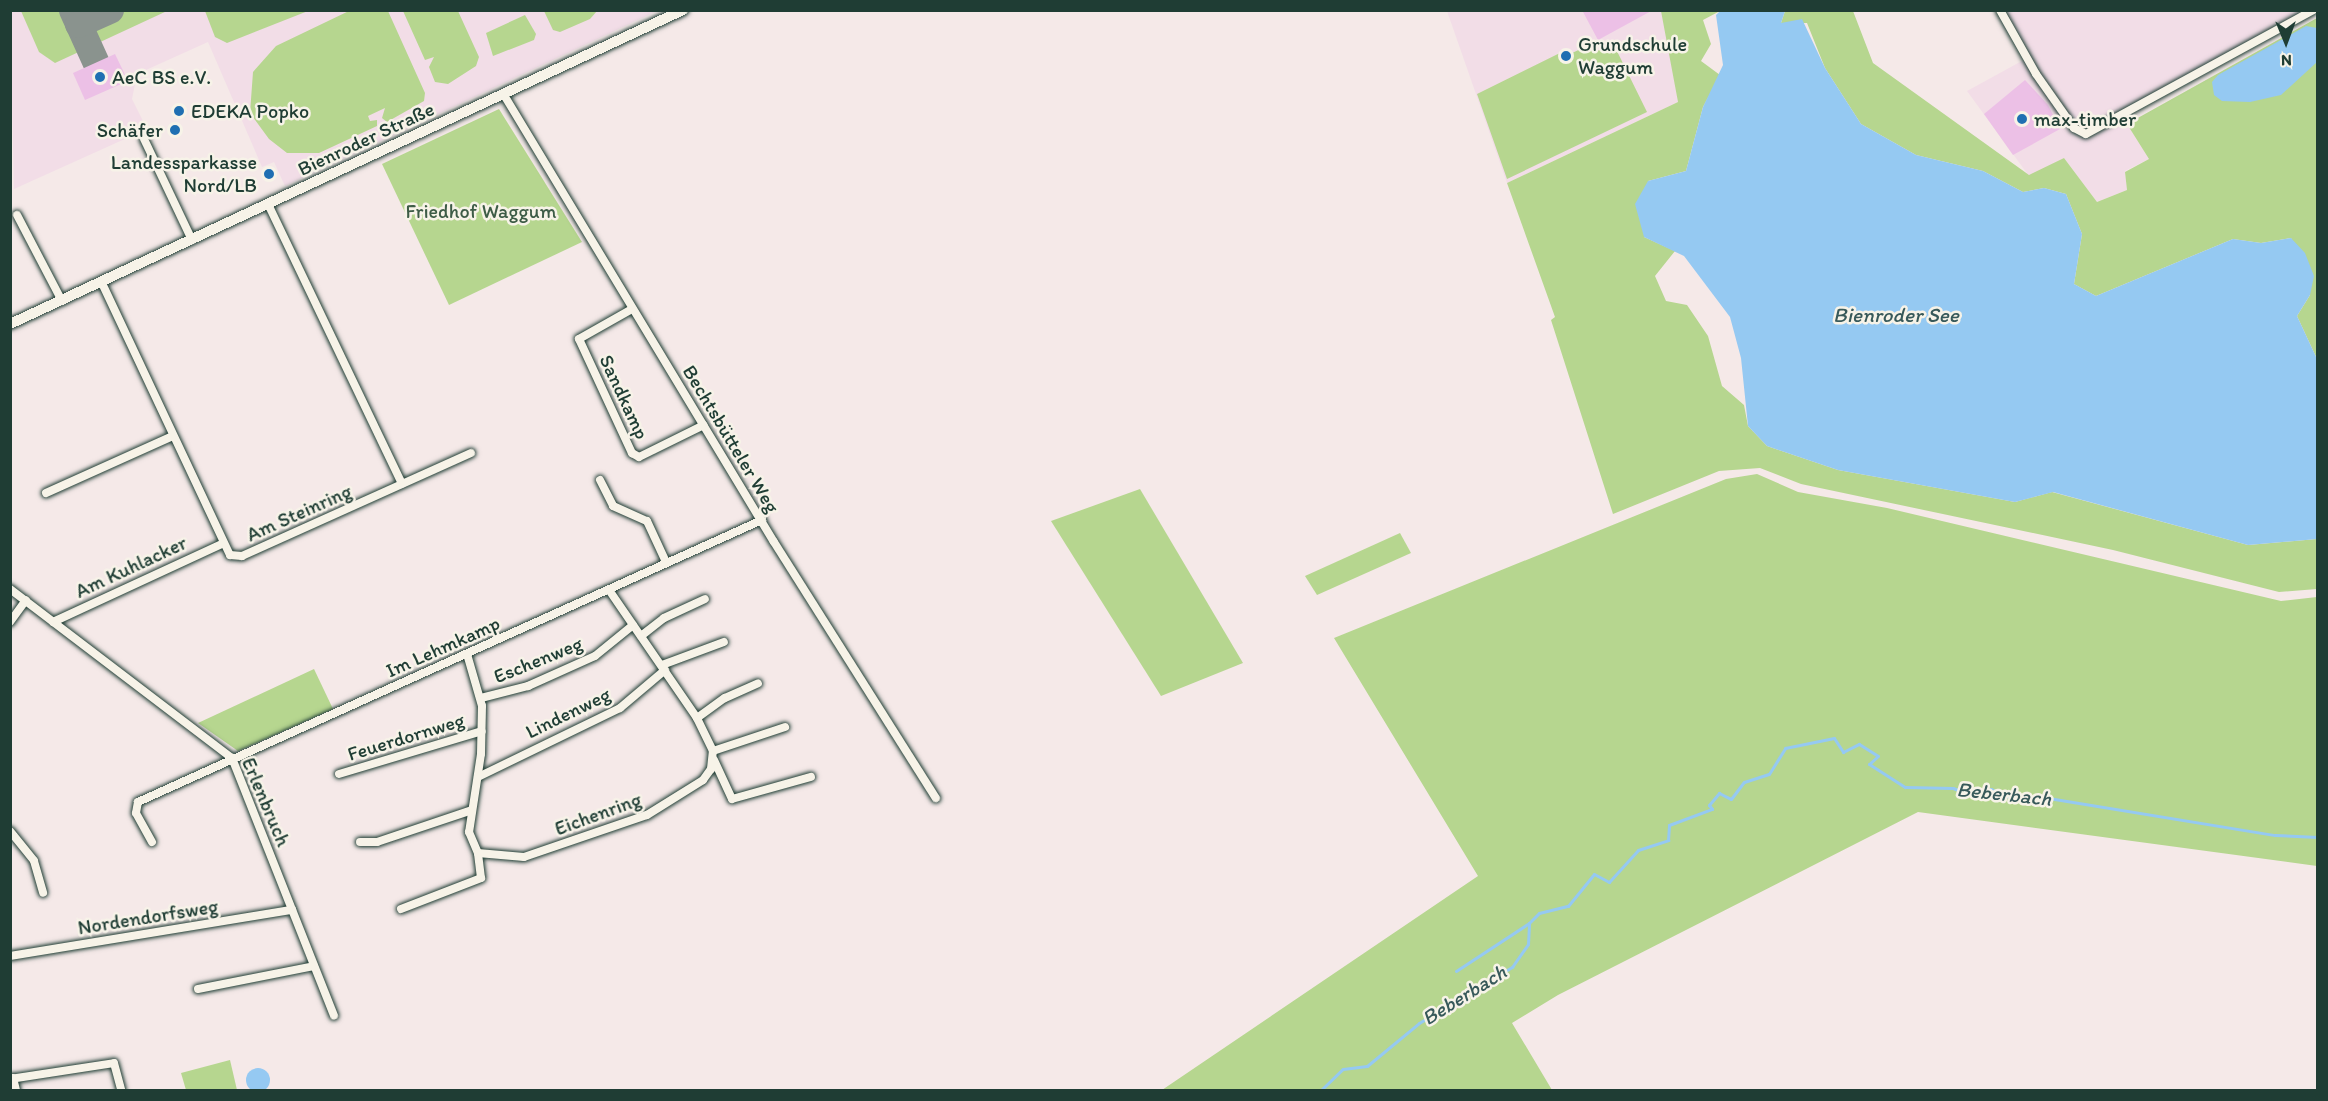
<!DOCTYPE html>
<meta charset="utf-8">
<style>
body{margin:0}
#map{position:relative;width:2328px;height:1101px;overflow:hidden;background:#f5e9e8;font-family:Itim,sans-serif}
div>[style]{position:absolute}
.built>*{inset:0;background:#f2dde7}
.green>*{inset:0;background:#b6d68f}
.water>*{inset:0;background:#95c9f2}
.round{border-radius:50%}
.stream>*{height:3px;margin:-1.5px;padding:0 1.5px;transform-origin:1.5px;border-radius:1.5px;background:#95c9f2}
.taxiway>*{height:27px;margin:-13.5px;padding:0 13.5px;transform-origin:13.5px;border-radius:13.5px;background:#8a938e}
.building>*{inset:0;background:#ecc0e6}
.roads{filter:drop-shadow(0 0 2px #1f3d34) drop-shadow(0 0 2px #1f3d34)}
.minor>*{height:8px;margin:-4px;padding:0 4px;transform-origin:4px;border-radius:4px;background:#f7f3e8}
.tertiary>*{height:10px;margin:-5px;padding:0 5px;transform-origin:5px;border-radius:5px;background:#f7f3e8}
.dots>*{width:16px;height:16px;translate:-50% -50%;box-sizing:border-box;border:3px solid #f7f3e8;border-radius:50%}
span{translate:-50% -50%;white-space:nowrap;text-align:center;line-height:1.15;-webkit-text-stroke:5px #f7f3e8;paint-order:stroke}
.poi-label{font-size:20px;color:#1f3d34}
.left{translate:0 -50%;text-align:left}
.right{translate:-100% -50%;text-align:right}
.street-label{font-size:20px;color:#1f3d34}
.park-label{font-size:20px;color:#3d5c46}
.water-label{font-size:21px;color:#37595a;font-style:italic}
.frame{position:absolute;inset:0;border:12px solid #1f3d34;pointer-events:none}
.north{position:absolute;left:2256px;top:12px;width:60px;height:60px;-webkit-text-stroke:4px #f7f3e8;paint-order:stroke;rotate:179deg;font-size:16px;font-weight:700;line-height:24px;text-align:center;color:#1f3d34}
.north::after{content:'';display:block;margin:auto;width:21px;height:27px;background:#1f3d34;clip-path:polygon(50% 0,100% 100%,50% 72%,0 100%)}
</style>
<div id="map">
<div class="built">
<div style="clip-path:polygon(10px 11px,657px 11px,285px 186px,274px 162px,262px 167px,208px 42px,137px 74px,132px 99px,147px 129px,14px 189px)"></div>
<div style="clip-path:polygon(1447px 11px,1663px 11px,1678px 102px,1507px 183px)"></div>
<div style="clip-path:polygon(2006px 11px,2304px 11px,2120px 112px,2149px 159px,2125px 171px,2127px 190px,2097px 202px,2064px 158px,2029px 176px,1967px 91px,2031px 56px)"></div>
</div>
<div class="green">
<div style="clip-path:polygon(351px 10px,388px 11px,425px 93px,424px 101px,387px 122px,382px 118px,385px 108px,368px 116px,370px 121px,377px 120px,377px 126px,319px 153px,287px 153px,269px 139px,250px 113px,253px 72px,276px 46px)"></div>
<div style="clip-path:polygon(21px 11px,167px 11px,55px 63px,39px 52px)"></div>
<div style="clip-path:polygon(205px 11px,205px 10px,308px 11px,227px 43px,215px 37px)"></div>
<div style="clip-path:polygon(403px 11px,458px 11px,479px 57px,476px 66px,448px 84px,435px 82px,429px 67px,434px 57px,425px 60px)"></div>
<div style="clip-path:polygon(544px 11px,544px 10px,597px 11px,590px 19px,560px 32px,553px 30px)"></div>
<div style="clip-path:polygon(1661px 11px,1720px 11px,1703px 20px,1711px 44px,1701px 61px,1720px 75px,1703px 107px,1686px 171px,1648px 181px,1644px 237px,1675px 251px,1655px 276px,1666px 301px,1687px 305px,1708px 336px,1722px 386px,1744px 405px,1748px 426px,1767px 446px,1838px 470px,2015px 502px,2052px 492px,2248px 545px,2317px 539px,2317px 589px,2279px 592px,2113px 550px,1801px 484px,1760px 468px,1719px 471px,1613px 514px,1551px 320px,1555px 317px,1507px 183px,1678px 102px)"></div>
<div style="clip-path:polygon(1785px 11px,1853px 11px,1873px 63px,2029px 175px,2064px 158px,2097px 202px,2127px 190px,2125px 172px,2149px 159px,2127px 124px,2317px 18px,2317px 359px,2297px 316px,2310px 295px,2291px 238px,2261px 243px,2233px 239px,2096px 296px,2074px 284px,2082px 234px,2066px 194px,2044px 188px,2023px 192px,1983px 171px,1916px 155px,1861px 124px,1825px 68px,1807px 23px,1781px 23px)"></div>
<div style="clip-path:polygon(525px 15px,536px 34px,534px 40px,493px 56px,486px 33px)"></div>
<div style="clip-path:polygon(1613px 43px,1647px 112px,1507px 179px,1477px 94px,1568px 49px,1570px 54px,1589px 45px,1593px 53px)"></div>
<div style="clip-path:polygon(499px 109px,582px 242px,449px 305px,382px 164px)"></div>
<div style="clip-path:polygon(1757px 474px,1798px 492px,1887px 508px,2281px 601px,2317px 597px,2317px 866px,1918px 812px,1558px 995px,1512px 1023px,1552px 1090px,1162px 1090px,1478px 876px,1334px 638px,1726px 479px)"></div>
<div style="clip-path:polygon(1140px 489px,1243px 663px,1161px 696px,1051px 521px)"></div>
<div style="clip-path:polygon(1400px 533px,1411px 553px,1317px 595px,1305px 576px)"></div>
<div style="clip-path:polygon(314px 669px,333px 709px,238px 751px,198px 723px)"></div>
<div style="clip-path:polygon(230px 1060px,237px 1090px,186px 1090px,181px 1073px)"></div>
</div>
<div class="water">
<div style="clip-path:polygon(1720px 11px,1785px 11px,1781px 23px,1802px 19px,1825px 68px,1861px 124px,1916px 155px,1983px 171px,2023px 192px,2044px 188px,2066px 194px,2082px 234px,2074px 284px,2096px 296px,2233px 239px,2261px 243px,2291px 238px,2305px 253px,2314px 276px,2310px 295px,2297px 316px,2317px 359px,2317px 539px,2248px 545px,2053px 492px,2015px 502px,1838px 470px,1767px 446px,1748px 426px,1741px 358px,1730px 317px,1684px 256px,1644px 237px,1635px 204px,1648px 181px,1686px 171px,1703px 107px,1723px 65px,1716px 15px)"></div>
<div style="clip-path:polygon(2306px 26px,2317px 28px,2317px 62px,2281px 95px,2250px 102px,2222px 101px,2214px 95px,2212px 82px,2218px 75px)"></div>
<div class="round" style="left:246px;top:1068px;width:24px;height:24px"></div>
</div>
<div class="stream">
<div style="left:1456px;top:971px;width:87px;rotate:-33.3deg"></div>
<div style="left:1321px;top:1090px;width:30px;rotate:-44deg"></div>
<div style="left:1343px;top:1069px;width:24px;rotate:-7deg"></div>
<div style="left:1367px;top:1066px;width:67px;rotate:-39.6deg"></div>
<div style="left:1419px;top:1023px;width:109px;rotate:-31.1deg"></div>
<div style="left:1512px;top:967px;width:28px;rotate:-55deg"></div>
<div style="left:1528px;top:944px;width:21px;rotate:-87deg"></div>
<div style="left:1529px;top:923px;width:14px;rotate:-45deg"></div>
<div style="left:1539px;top:913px;width:30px;rotate:-14deg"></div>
<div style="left:1568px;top:906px;width:41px;rotate:-50.9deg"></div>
<div style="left:1594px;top:874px;width:17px;rotate:28deg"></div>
<div style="left:1609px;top:882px;width:43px;rotate:-47.8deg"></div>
<div style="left:1638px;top:850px;width:32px;rotate:-18deg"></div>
<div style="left:1668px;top:840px;width:15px;rotate:-86deg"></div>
<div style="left:1669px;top:825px;width:46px;rotate:-20.4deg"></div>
<div style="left:1712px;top:809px;width:5px;rotate:-127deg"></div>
<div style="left:1709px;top:805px;width:16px;rotate:-50deg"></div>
<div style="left:1719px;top:793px;width:13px;rotate:27deg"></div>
<div style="left:1731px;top:799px;width:21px;rotate:-53deg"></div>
<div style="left:1744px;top:782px;width:26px;rotate:-18deg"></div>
<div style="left:1769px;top:774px;width:31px;rotate:-58deg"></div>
<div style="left:1785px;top:748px;width:50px;rotate:-11.5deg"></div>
<div style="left:1834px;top:738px;width:17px;rotate:57deg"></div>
<div style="left:1843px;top:752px;width:18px;rotate:-27deg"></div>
<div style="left:1859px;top:744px;width:22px;rotate:32deg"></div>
<div style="left:1878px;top:756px;width:12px;rotate:138deg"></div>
<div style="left:1869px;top:764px;width:43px;rotate:32.6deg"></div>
<div style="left:1905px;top:787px;width:48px;rotate:1.2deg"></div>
<div style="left:1953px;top:788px;width:18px;rotate:22deg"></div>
<div style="left:1970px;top:795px;width:22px;rotate:-16deg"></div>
<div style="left:1991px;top:789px;width:24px;rotate:24deg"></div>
<div style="left:2013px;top:799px;width:23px;rotate:-7deg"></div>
<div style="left:2036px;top:796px;width:242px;rotate:9.3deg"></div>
<div style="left:2275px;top:835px;width:43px;rotate:2.7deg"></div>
</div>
<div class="taxiway">
<div style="left:72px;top:10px;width:58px;rotate:65.6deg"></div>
<div style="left:78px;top:24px;width:35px;rotate:-24deg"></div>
</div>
<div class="building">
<div style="clip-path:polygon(1582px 10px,1653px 10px,1598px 40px)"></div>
<div style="clip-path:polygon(115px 54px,128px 81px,85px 100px,73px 73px)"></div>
<div style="clip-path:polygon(2025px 80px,2048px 105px,2060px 129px,2013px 155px,1984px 114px)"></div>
</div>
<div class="roads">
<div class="minor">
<div style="left:2000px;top:10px;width:73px;rotate:60.6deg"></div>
<div style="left:2036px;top:74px;width:66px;rotate:54.9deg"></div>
<div style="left:2074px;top:128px;width:13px;rotate:27deg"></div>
<div style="left:2086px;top:134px;width:259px;rotate:-28.6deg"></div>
<div style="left:504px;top:95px;width:522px;rotate:58.87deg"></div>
<div style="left:774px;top:542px;width:303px;rotate:57.7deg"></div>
<div style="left:144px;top:139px;width:112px;rotate:64.6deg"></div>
<div style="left:268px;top:204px;width:310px;rotate:64.4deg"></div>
<div style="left:17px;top:215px;width:97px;rotate:62.4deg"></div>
<div style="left:101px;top:281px;width:303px;rotate:64.8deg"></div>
<div style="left:230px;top:555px;width:12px;rotate:5deg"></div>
<div style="left:242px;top:556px;width:251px;rotate:-24.2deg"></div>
<div style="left:632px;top:309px;width:61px;rotate:150.5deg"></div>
<div style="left:579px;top:339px;width:126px;rotate:65.1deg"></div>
<div style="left:632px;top:453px;width:8px;rotate:30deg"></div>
<div style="left:639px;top:457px;width:72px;rotate:-26.2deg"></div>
<div style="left:600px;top:480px;width:29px;rotate:63deg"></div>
<div style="left:613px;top:506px;width:37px;rotate:24deg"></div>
<div style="left:647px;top:521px;width:45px;rotate:65.1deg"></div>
<div style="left:46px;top:493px;width:139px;rotate:-24.2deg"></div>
<div style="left:10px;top:589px;width:279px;rotate:37.3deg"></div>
<div style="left:232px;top:758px;width:277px;rotate:68.4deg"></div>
<div style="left:10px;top:622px;width:27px;rotate:-54deg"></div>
<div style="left:53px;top:622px;width:188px;rotate:-24.8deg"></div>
<div style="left:641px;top:636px;width:29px;rotate:-38deg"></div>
<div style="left:664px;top:618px;width:45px;rotate:-24.9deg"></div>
<div style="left:467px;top:654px;width:54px;rotate:73.9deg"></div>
<div style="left:482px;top:706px;width:48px;rotate:91.2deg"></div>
<div style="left:481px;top:754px;width:79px;rotate:98.7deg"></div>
<div style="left:469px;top:832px;width:23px;rotate:67deg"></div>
<div style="left:478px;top:853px;width:46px;rotate:5deg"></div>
<div style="left:524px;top:857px;width:130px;rotate:-18.9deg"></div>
<div style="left:647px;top:815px;width:66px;rotate:-32deg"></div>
<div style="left:703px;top:780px;width:14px;rotate:-54deg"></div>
<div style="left:711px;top:769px;width:18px;rotate:-84deg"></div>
<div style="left:713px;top:751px;width:37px;rotate:-116deg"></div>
<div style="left:697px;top:718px;width:155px;rotate:-124.5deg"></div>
<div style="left:662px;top:665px;width:66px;rotate:-20.4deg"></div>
<div style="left:481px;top:698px;width:49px;rotate:-14.3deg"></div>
<div style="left:528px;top:686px;width:73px;rotate:-24.1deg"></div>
<div style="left:595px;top:656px;width:49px;rotate:-39.2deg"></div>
<div style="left:697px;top:718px;width:34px;rotate:-36deg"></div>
<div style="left:725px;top:698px;width:36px;rotate:-24deg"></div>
<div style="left:713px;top:751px;width:76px;rotate:-18.4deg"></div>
<div style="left:714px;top:760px;width:43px;rotate:65.2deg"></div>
<div style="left:732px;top:799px;width:82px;rotate:-15.6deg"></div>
<div style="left:339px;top:774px;width:149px;rotate:-16.7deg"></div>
<div style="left:478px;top:777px;width:158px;rotate:-25.9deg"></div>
<div style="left:620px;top:708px;width:59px;rotate:-40.2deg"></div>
<div style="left:10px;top:831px;width:38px;rotate:51deg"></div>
<div style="left:34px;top:861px;width:33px;rotate:74deg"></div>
<div style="left:152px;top:842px;width:33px;rotate:-119deg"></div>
<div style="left:136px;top:813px;width:11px;rotate:-80deg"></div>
<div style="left:138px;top:802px;width:685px;rotate:-24.32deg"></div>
<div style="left:360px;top:842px;width:17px"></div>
<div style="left:377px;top:842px;width:100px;rotate:-18.6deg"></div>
<div style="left:401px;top:909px;width:86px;rotate:-21.2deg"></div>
<div style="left:481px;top:878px;width:25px;rotate:-97deg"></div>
<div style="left:10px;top:956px;width:286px;rotate:-9.3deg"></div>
<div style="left:198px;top:989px;width:118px;rotate:-11.2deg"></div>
<div style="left:13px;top:1078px;width:12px;rotate:76deg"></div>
<div style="left:10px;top:1079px;width:105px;rotate:-8.7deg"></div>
<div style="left:114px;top:1063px;width:28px;rotate:75deg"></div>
</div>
<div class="tertiary">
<div style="left:10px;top:324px;width:743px;rotate:-25.01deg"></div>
</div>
</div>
<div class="dots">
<div style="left:1566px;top:56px;background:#1f6fb2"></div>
<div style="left:100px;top:77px;background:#1f6fb2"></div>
<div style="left:179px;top:111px;background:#1f6fb2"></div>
<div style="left:2022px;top:119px;background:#1f6fb2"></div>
<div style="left:175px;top:130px;background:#1f6fb2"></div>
<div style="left:269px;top:174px;background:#1f6fb2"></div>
</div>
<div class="poi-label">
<span class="left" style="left:1578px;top:56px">Grundschule<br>Waggum</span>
<span class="left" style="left:112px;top:77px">AeC BS e.V.</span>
<span class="left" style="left:191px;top:111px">EDEKA Popko</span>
<span class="left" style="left:2034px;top:119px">max-timber</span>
<span class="right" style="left:163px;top:130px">Schäfer</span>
<span class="right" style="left:257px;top:174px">Landessparkasse<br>Nord/LB</span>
</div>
<div class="street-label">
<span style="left:366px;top:139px;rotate:-25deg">Bienroder Straße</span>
<span style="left:624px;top:397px;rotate:65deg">Sandkamp</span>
<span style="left:731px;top:439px;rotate:59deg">Bechtsbütteler Weg</span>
<span style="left:299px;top:513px;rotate:-24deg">Am Steinring</span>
<span style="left:131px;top:567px;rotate:-25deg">Am Kuhlacker</span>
<span style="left:443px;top:647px;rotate:-24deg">Im Lehmkamp</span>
<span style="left:538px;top:660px;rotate:-22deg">Eschenweg</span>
<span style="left:568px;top:713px;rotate:-26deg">Lindenweg</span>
<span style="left:406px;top:737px;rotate:-17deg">Feuerdornweg</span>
<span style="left:266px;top:802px;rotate:67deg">Erlenbruch</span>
<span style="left:598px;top:814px;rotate:-20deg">Eichenring</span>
<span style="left:148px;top:917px;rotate:-9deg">Nordendorfsweg</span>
</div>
<div class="park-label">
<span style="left:481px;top:211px">Friedhof Waggum</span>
</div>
<div class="water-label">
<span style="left:1896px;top:315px">Bienroder See</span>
<span style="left:2004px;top:794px;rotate:6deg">Beberbach</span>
<span style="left:1464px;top:995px;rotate:-32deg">Beberbach</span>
</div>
<div class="frame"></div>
<div class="north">N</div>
</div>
